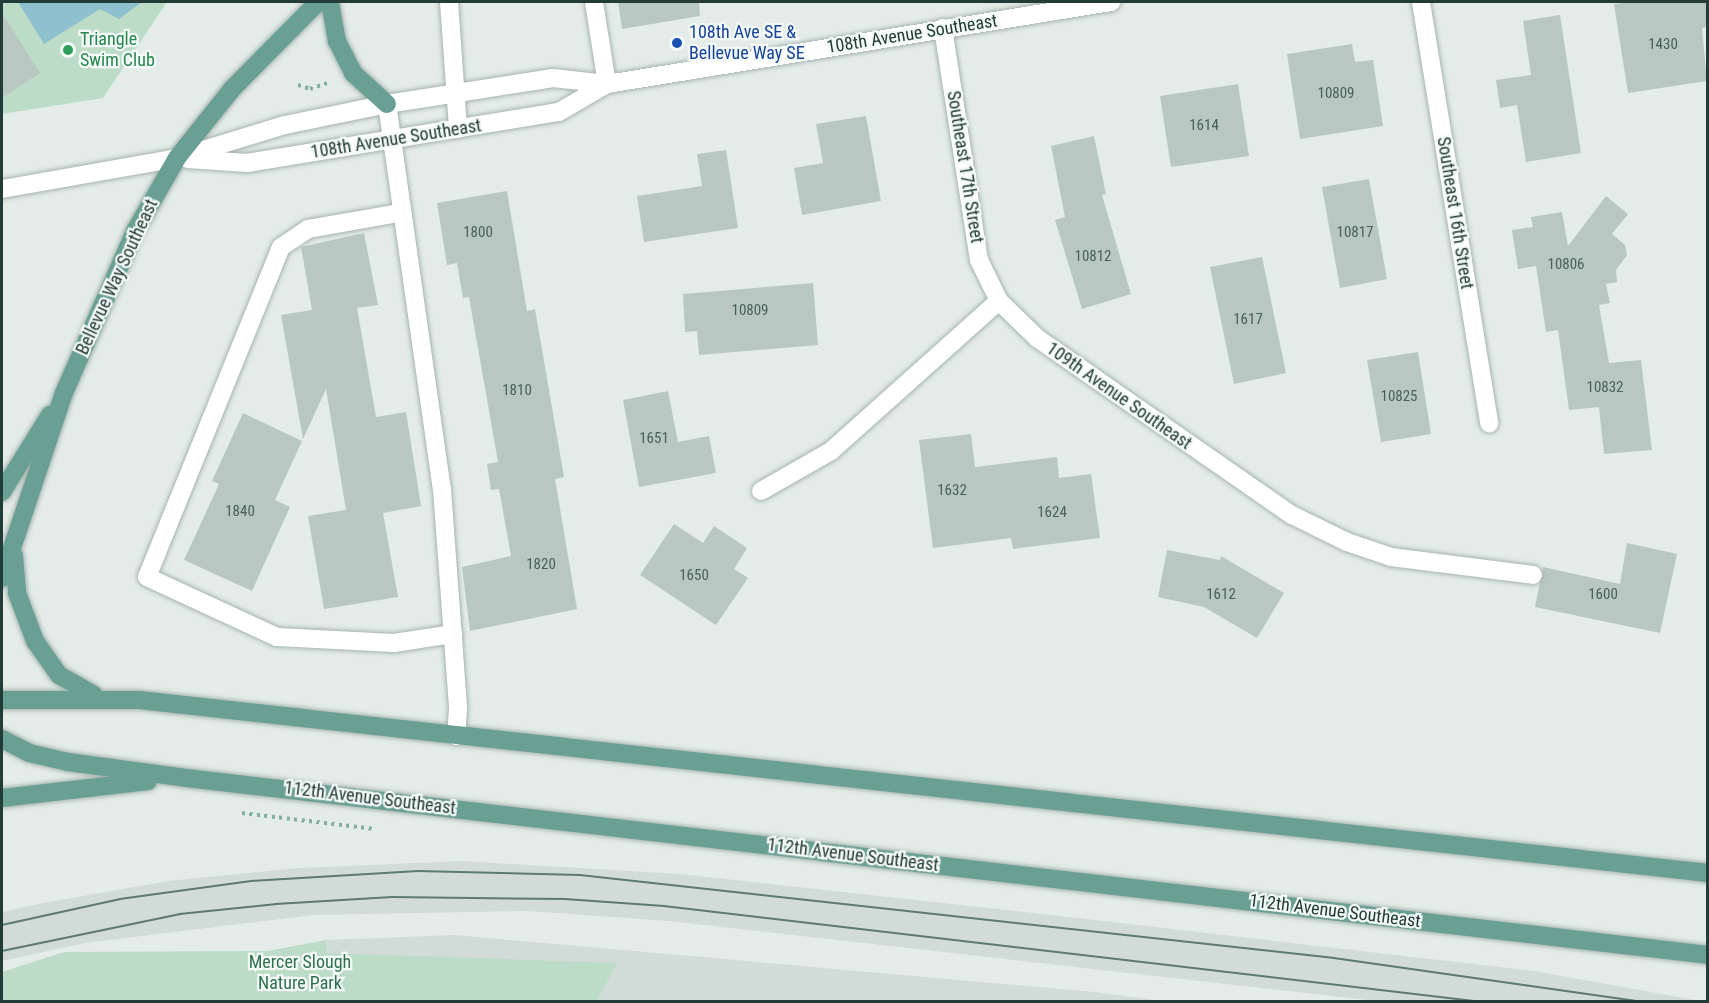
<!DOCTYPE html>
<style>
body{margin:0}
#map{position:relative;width:1709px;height:1003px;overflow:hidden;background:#e3ece8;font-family:"Roboto Condensed",sans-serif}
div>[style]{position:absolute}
.built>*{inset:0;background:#d1dcd8}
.green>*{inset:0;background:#bddcc7}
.water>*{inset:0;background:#8ec0ce}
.building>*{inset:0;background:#b8c7c2}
.path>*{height:4px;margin-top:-2px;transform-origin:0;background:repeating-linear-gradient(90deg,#85aea3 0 3px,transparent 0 7.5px)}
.roads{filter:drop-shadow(0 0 2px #a6b4af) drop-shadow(0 0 2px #a6b4af)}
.minor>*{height:18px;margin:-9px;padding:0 9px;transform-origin:9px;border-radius:9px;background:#fff}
.major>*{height:18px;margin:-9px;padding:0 9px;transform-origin:9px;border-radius:9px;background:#6a9f94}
.tram>*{height:1.5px;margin:-0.75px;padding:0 0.75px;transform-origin:0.75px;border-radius:0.75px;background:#5e7872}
.dots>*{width:16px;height:16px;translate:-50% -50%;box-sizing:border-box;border:3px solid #f3f9f6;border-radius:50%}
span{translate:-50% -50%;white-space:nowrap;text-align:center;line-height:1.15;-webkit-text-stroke:4.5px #f3f9f6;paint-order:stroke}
.number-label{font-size:15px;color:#495f5a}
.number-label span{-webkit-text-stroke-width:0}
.transit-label{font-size:18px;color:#164399}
.left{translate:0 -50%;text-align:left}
.street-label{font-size:18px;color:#243c37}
.leisure-label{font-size:18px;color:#27864d}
.park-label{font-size:18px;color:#30714d}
.frame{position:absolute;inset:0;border:3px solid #243c37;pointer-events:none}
</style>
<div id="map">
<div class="built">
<div style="clip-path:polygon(461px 861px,680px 874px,1034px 913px,1534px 971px,1701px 1001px,1376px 1001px,669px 921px,528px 911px,314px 915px,85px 943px,2px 961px,2px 912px,43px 903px,168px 881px,300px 868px)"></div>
<div style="clip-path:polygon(454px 935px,1095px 992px,1162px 1001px,331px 1001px,326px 940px)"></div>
</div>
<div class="green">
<div style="clip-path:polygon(2px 2px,167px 2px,103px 98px,2px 114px)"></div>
<div style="clip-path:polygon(326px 940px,327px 953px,617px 963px,597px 1001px,2px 1001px,2px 972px,64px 952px,268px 951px)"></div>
</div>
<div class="water">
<div style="clip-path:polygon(18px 2px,142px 2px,119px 19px,100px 9px,44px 44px)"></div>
</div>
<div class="building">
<div style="clip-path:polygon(618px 2px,699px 2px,700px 16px,622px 29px)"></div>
<div style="clip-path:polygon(1630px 2px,1707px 2px,1707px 27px,1702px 28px,1707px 81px,1628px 93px,1614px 4px)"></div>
<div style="clip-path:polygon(2px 13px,40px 73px,2px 98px)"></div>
<div style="clip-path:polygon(1560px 15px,1581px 153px,1526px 162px,1517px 105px,1500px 108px,1496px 80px,1531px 75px,1523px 21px)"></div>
<div style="clip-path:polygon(1352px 44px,1355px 62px,1373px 60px,1383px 126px,1300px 139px,1287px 54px)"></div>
<div style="clip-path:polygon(1238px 84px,1249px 156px,1171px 167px,1160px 96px)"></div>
<div style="clip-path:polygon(866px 116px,881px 201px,802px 215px,794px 168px,823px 163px,816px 124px)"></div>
<div style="clip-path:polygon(1094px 136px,1106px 194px,1102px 195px,1131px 294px,1082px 309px,1055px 220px,1065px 217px,1051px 146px)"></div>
<div style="clip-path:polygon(726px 150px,738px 228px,644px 242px,637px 196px,702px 186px,697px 154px)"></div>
<div style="clip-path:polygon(1369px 179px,1387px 279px,1340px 288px,1322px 187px)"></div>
<div style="clip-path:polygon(507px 191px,527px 311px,535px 309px,564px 477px,555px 479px,577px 609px,470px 631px,462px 567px,511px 556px,499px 489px,491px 490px,487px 464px,498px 462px,469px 297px,463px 298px,457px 263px,447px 265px,437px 203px)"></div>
<div style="clip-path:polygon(1606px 196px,1628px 214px,1612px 234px,1625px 245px,1627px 255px,1616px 270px,1617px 282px,1606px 284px,1610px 303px,1599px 305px,1609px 363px,1641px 360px,1652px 450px,1604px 454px,1599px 407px,1569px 410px,1558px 330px,1546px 332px,1536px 266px,1518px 269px,1512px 230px,1533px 227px,1531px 217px,1562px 212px,1568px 246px)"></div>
<div style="clip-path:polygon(364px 233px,378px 305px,357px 308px,376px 417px,406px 412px,421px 506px,383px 513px,398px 597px,324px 609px,308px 516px,346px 510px,326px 389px,303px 439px,281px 315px,312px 310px,301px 247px)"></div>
<div style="clip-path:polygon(1262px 257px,1286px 373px,1234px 384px,1210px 267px)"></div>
<div style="clip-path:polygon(813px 283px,818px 345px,699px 355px,697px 331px,685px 332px,683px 294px)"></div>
<div style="clip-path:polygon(1418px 352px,1431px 434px,1381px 442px,1367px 360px)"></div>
<div style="clip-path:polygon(668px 391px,678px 442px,709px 436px,716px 473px,639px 487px,623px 400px)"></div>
<div style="clip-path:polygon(243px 413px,302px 441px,275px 500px,290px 507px,252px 591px,184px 560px,219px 484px,212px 481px)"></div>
<div style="clip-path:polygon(971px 434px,975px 467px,1057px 457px,1059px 478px,1091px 474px,1100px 538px,1013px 549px,1011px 538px,933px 548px,919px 440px)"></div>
<div style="clip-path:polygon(674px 524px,703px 543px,714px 526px,747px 548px,734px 569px,748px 578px,716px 625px,640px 575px)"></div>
<div style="clip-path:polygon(1627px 543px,1677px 554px,1660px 633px,1535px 607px,1543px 567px,1620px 584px)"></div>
<div style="clip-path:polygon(1167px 550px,1220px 560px,1221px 556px,1284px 593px,1257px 638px,1204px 607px,1158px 597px)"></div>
</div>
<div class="path">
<div style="left:298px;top:85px;width:13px;rotate:18deg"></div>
<div style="left:310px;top:89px;width:21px;rotate:-19deg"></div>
<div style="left:242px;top:813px;width:134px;rotate:6.9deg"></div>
</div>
<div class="roads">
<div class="minor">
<div style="left:449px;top:2px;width:127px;rotate:85.9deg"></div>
<div style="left:594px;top:2px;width:83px;rotate:81deg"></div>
<div style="left:1421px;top:2px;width:427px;rotate:80.8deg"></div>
<div style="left:943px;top:28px;width:235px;rotate:81.2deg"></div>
<div style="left:979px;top:260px;width:46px;rotate:64deg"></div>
<div style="left:999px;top:301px;width:53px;rotate:44.2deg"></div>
<div style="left:1037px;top:338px;width:310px;rotate:34.8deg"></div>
<div style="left:1292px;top:515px;width:61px;rotate:26.1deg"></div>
<div style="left:1347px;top:542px;width:46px;rotate:18.8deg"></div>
<div style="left:1391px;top:557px;width:143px;rotate:7.2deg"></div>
<div style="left:387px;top:104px;width:389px;rotate:81.9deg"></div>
<div style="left:442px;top:489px;width:221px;rotate:85.8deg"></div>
<div style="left:458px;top:709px;width:27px;rotate:94deg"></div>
<div style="left:188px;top:159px;width:59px;rotate:3.9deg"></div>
<div style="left:247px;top:163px;width:316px;rotate:-9.3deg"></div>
<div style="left:559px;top:112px;width:56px;rotate:-30.3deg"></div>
<div style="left:2px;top:189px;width:178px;rotate:-10deg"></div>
<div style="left:177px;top:158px;width:113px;rotate:-17deg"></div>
<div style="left:285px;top:125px;width:104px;rotate:-11.6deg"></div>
<div style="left:387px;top:104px;width:168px;rotate:-8.9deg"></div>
<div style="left:553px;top:78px;width:54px;rotate:6.3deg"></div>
<div style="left:607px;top:84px;width:511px;rotate:-9.24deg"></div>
<div style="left:399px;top:213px;width:92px;rotate:170deg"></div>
<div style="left:308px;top:229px;width:32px;rotate:146deg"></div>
<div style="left:281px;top:247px;width:356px;rotate:112.1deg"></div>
<div style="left:147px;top:577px;width:143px;rotate:24.8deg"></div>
<div style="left:277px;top:637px;width:117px;rotate:2.9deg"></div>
<div style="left:394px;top:643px;width:60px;rotate:-8.7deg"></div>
<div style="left:761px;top:491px;width:81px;rotate:-29.7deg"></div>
<div style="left:831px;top:451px;width:225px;rotate:-41.8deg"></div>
</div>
<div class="major">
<div style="left:330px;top:2px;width:40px;rotate:80deg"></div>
<div style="left:337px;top:41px;width:36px;rotate:63deg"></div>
<div style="left:353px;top:73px;width:46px;rotate:42.4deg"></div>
<div style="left:2px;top:492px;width:91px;rotate:-58.1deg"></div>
<div style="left:14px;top:556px;width:37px;rotate:85deg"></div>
<div style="left:17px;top:593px;width:51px;rotate:69.4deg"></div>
<div style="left:35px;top:641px;width:42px;rotate:54.8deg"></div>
<div style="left:59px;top:675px;width:40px;rotate:29.7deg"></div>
<div style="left:2px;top:578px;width:195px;rotate:-71.5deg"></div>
<div style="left:64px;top:393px;width:177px;rotate:-66.3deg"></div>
<div style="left:135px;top:231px;width:84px;rotate:-60.1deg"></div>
<div style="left:177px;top:158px;width:88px;rotate:-51.4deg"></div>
<div style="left:232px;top:89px;width:122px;rotate:-45.3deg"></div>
<div style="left:2px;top:700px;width:137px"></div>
<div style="left:139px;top:700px;width:1579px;rotate:6.29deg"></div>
<div style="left:2px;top:739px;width:30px;rotate:27deg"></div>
<div style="left:29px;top:753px;width:40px;rotate:13deg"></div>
<div style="left:68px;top:762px;width:119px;rotate:7.7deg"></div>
<div style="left:186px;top:778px;width:1532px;rotate:6.63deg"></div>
<div style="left:2px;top:798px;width:147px;rotate:-6.6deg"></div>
</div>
</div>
<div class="tram">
<div style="left:2px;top:925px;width:121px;rotate:-12.4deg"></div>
<div style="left:120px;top:899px;width:132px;rotate:-7.8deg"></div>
<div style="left:251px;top:881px;width:167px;rotate:-3.4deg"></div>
<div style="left:418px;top:871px;width:162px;rotate:1.4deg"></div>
<div style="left:580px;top:875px;width:759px;rotate:6.28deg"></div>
<div style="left:1334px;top:958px;width:314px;rotate:8.1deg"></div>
<div style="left:2px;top:951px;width:182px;rotate:-11.7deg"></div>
<div style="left:180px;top:914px;width:97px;rotate:-5.9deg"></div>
<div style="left:276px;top:904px;width:116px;rotate:-3.5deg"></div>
<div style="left:392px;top:897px;width:173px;rotate:0.7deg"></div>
<div style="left:565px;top:899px;width:99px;rotate:4deg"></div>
<div style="left:664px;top:906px;width:826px;rotate:6.68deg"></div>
</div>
<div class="dots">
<div style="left:677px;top:43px;background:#1a4fb4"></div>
<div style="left:68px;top:50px;background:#2e9e5b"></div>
</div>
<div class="number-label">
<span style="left:1663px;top:45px">1430</span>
<span style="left:1336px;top:94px">10809</span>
<span style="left:1204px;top:126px">1614</span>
<span style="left:478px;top:233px">1800</span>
<span style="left:1355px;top:233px">10817</span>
<span style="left:1093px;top:257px">10812</span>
<span style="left:1566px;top:265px">10806</span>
<span style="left:750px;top:311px">10809</span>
<span style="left:1248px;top:320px">1617</span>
<span style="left:1605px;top:388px">10832</span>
<span style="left:517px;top:391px">1810</span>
<span style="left:1399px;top:397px">10825</span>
<span style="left:654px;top:439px">1651</span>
<span style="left:952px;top:491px">1632</span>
<span style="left:240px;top:512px">1840</span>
<span style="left:1052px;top:513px">1624</span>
<span style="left:541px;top:565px">1820</span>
<span style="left:694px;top:576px">1650</span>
<span style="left:1221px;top:595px">1612</span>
<span style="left:1603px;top:595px">1600</span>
</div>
<div class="transit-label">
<span class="left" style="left:689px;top:43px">108th Ave SE &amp;<br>Bellevue Way SE</span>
</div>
<div class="street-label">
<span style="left:912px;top:34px;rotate:-9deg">108th Avenue Southeast</span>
<span style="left:396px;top:139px;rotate:-9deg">108th Avenue Southeast</span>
<span style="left:965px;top:167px;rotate:81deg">Southeast 17th Street</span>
<span style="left:1455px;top:213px;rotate:81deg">Southeast 16th Street</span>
<span style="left:117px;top:277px;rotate:-65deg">Bellevue Way Southeast</span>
<span style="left:1119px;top:396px;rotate:35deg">109th Avenue Southeast</span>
<span style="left:370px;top:798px;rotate:7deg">112th Avenue Southeast</span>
<span style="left:853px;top:855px;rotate:7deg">112th Avenue Southeast</span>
<span style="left:1335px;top:911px;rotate:7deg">112th Avenue Southeast</span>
</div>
<div class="leisure-label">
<span class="left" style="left:80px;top:50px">Triangle<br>Swim Club</span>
</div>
<div class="park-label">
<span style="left:300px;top:973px">Mercer Slough<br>Nature Park</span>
</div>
<div class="frame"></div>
</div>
